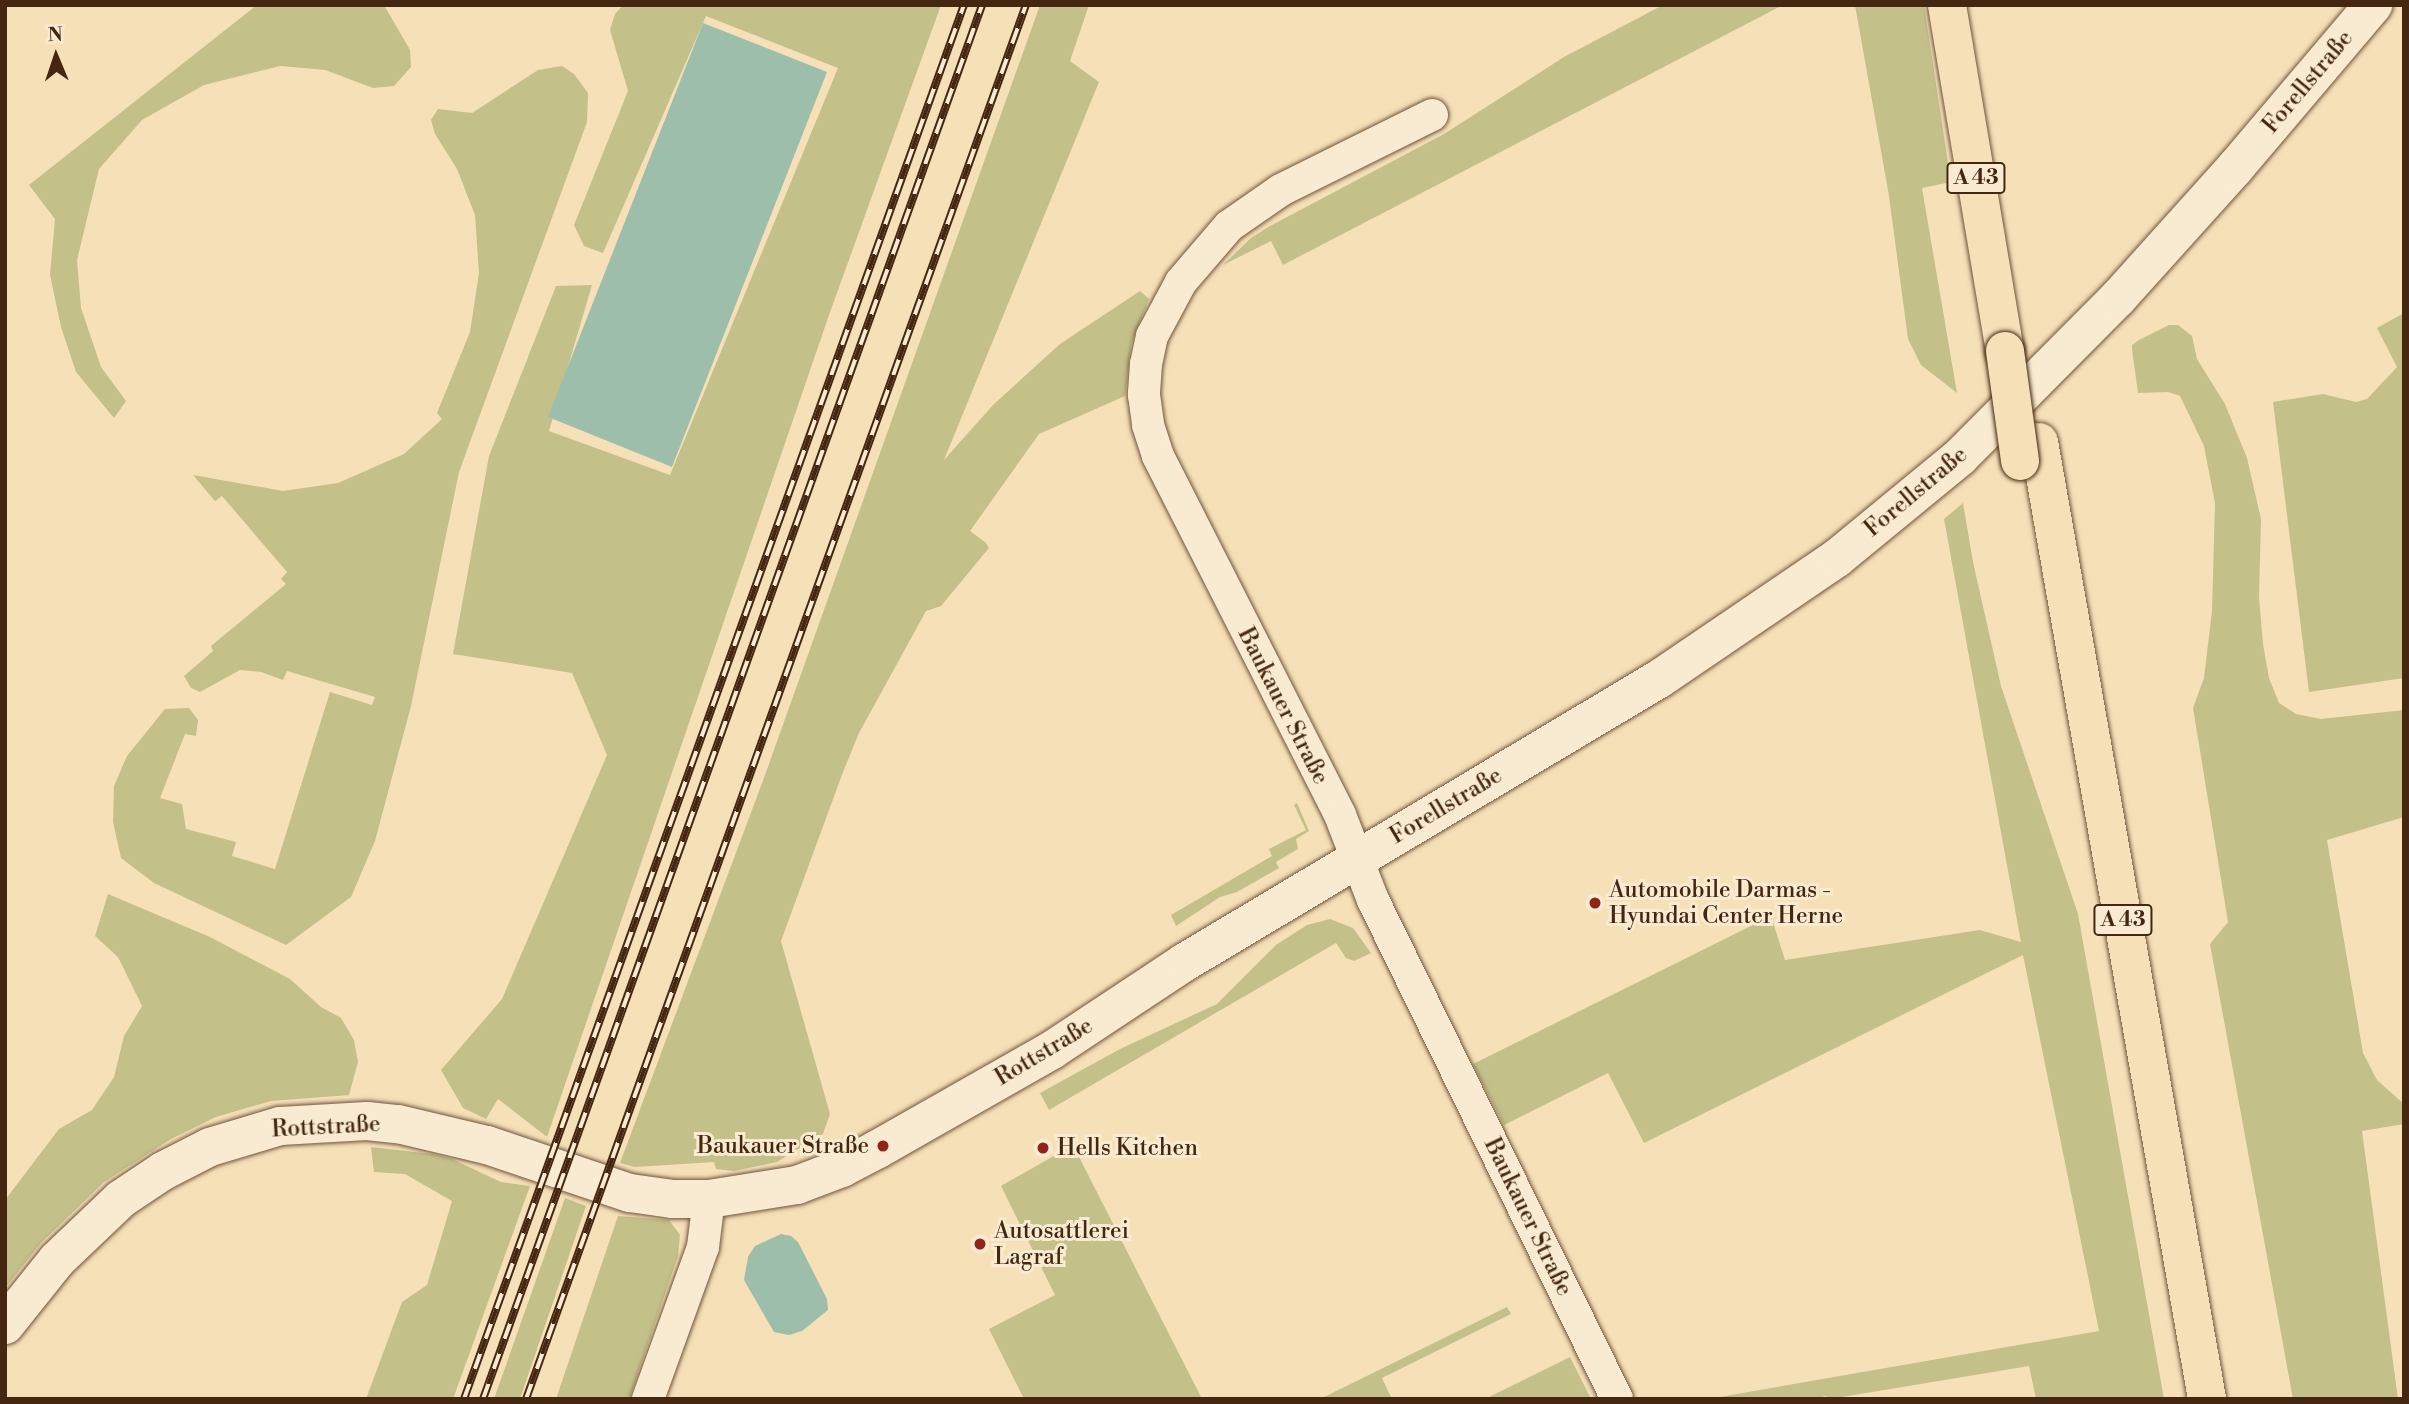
<!DOCTYPE html>
<meta charset="utf-8">
<style>
body{margin:0}
#map{position:relative;width:2409px;height:1404px;overflow:hidden;background:#f6e0b8;font-family:"Libre Bodoni",serif}
div>[style]{position:absolute}
.green>*{inset:0;background:#c3c08a}
.water>*{inset:0;background:#9dbeaa}
.roads{filter:drop-shadow(0 0 2px #70543b) drop-shadow(0 0 2px #70543b)}
.minor>*{height:32px;margin:-16px;padding:0 16px;transform-origin:16px;border-radius:16px;background:#f9ebd1}
.tertiary>*{height:38px;margin:-19px;padding:0 19px;transform-origin:19px;border-radius:19px;background:#f9ebd1}
.motorway>*{height:38px;margin:-19px;padding:0 19px;transform-origin:19px;border-radius:19px;background:#f6e0b8}
.rail>*{height:8px;margin-top:-4px;transform-origin:0;background:repeating-linear-gradient(90deg,#f9ebd1 0 16px,#442611 0 32px);box-sizing:border-box;border-block:2px solid #442611}
.bridges{filter:drop-shadow(0 0 2px #442611) drop-shadow(0 0 2px #442611)}
.motorway-bridge>*{height:38px;margin:-19px;padding:0 19px;transform-origin:19px;border-radius:19px;background:#f6e0b8}
.dots>*{width:19px;height:19px;translate:-50% -50%;box-sizing:border-box;border:4px solid #f9ebd1;border-radius:50%}
span{translate:-50% -50%;white-space:nowrap;text-align:center;line-height:1.15;-webkit-text-stroke:6px #f9ebd1;paint-order:stroke}
.shield-label span{padding:2px 5px;background:#f9ebd1;border:2px solid;border-radius:5px;-webkit-text-stroke-width:0}
.shield-label{font-size:21px;color:#442611;font-weight:700}
.street-label{font-size:23px;color:#442611}
.poi-label{font-size:23px;color:#442611}
.left{translate:0 -50%;text-align:left}
.right{translate:-100% -50%;text-align:right}
.frame{position:absolute;inset:0;border:7px solid #442611;pointer-events:none}
.north{position:absolute;left:21px;top:21px;width:70px;height:70px;-webkit-text-stroke:5px #f9ebd1;paint-order:stroke;rotate:358deg;font-size:19px;font-weight:700;line-height:28px;text-align:center;color:#442611}
.north::after{content:'';display:block;margin:auto;width:24px;height:32px;background:#442611;clip-path:polygon(50% 0,100% 100%,50% 72%,0 100%)}
</style>
<div id="map">
<div class="green">
<div style="clip-path:polygon(257px 5px,384px 5px,410px 50px,411px 67px,394px 86px,373px 88px,325px 70px,280px 66px,204px 85px,142px 120px,99px 169px,77px 260px,81px 308px,101px 367px,126px 401px,114px 418px,76px 372px,61px 327px,50px 275px,55px 219px,29px 185px)"></div>
<div style="clip-path:polygon(623px 5px,941px 5px,829px 315px,547px 1137px,498px 1099px,486px 1119px,463px 1108px,441px 1070px,502px 999px,607px 755px,572px 673px,453px 654px,489px 456px,556px 286px,592px 285px,549px 431px,670px 475px,838px 68px,706px 16px,603px 253px,584px 246px,574px 225px,628px 91px,610px 30px,615px 14px)"></div>
<div style="clip-path:polygon(1040px 5px,1089px 5px,1070px 61px,1099px 82px,944px 460px,993px 405px,1060px 344px,1140px 291px,1149px 299px,1131px 344px,1125px 396px,1039px 434px,970px 531px,985px 542px,989px 548px,941px 606px,926px 611px,859px 733px,843px 772px,781px 941px,830px 1114px,823px 1134px,777px 1162px,734px 1171px,716px 1169px,714px 1162px,635px 1167px,620px 1163px,765px 775px)"></div>
<div style="clip-path:polygon(1663px 5px,1783px 5px,1283px 265px,1271px 241px,1223px 265px,1251px 238px,1270px 226px,1444px 134px,1564px 57px)"></div>
<div style="clip-path:polygon(1855px 5px,1924px 5px,1951px 182px,1922px 188px,1957px 393px,1921px 365px,1908px 339px,1889px 196px)"></div>
<div style="clip-path:polygon(562px 66px,574px 74px,588px 93px,587px 122px,459px 472px,411px 706px,375px 841px,351px 897px,286px 945px,154px 883px,121px 858px,113px 822px,114px 786px,127px 756px,165px 709px,189px 708px,198px 720px,196px 736px,185px 734px,160px 798px,182px 804px,186px 829px,236px 842px,232px 856px,275px 869px,330px 692px,372px 705px,375px 697px,287px 671px,283px 680px,261px 672px,240px 670px,200px 692px,191px 688px,184px 676px,213px 651px,211px 646px,286px 584px,281px 579px,287px 572px,222px 496px,215px 501px,193px 475px,283px 491px,338px 483px,404px 454px,442px 419px,437px 413px,470px 332px,479px 273px,475px 215px,457px 169px,435px 134px,431px 120px,438px 109px,472px 113px,538px 70px)"></div>
<div style="clip-path:polygon(2404px 313px,2404px 678px,2309px 692px,2273px 402px,2323px 394px,2356px 402px,2367px 399px,2397px 367px,2377px 328px)"></div>
<div style="clip-path:polygon(2169px 325px,2178px 325px,2192px 336px,2197px 359px,2225px 404px,2247px 458px,2261px 519px,2259px 597px,2263px 644px,2269px 678px,2279px 703px,2296px 714px,2321px 719px,2404px 710px,2404px 817px,2327px 840px,2363px 1053px,2377px 1080px,2404px 1104px,2404px 1124px,2362px 1131px,2398px 1399px,2293px 1399px,2210px 944px,2228px 922px,2193px 708px,2204px 678px,2212px 611px,2215px 503px,2204px 446px,2180px 396px,2168px 392px,2138px 393px,2132px 349px,2132px 345px,2139px 340px)"></div>
<div style="clip-path:polygon(1963px 503px,1973px 562px,2001px 686px,2078px 914px,2164px 1399px,2036px 1399px,2029px 1366px,1830px 1399px,1826px 1396px,1813px 1399px,1708px 1399px,2099px 1331px,2023px 955px,1644px 1143px,1608px 1073px,1504px 1125px,1473px 1064px,1771px 916px,1785px 960px,1980px 930px,2021px 942px,1944px 519px)"></div>
<div style="clip-path:polygon(1297px 803px,1309px 831px,1296px 839px,1298px 849px,1276px 862px,1279px 868px,1237px 892px,1220px 897px,1176px 926px,1171px 915px,1272px 856px,1269px 849px,1306px 830px,1294px 805px)"></div>
<div style="clip-path:polygon(108px 894px,210px 937px,290px 979px,321px 1007px,341px 1018px,354px 1040px,358px 1062px,349px 1095px,271px 1101px,216px 1117px,171px 1139px,104px 1182px,41px 1243px,5px 1288px,5px 1200px,59px 1129px,92px 1110px,114px 1077px,124px 1036px,142px 1006px,118px 957px,95px 936px)"></div>
<div style="clip-path:polygon(1330px 919px,1353px 928px,1371px 953px,1354px 961px,1346px 958px,1336px 943px,1049px 1110px,1040px 1093px,1120px 1049px,1217px 1004px,1276px 945px,1307px 925px)"></div>
<div style="clip-path:polygon(1073px 1145px,1202px 1399px,1024px 1399px,989px 1329px,1055px 1295px,1001px 1186px)"></div>
<div style="clip-path:polygon(371px 1147px,432px 1154px,452px 1159px,501px 1182px,530px 1186px,453px 1399px,366px 1399px,402px 1302px,427px 1285px,452px 1201px,405px 1174px,374px 1172px)"></div>
<div style="clip-path:polygon(565px 1198px,586px 1206px,520px 1399px,494px 1399px)"></div>
<div style="clip-path:polygon(618px 1216px,669px 1220px,680px 1235px,678px 1256px,629px 1399px,556px 1399px)"></div>
<div style="clip-path:polygon(1507px 1307px,1511px 1314px,1382px 1378px,1392px 1399px,1320px 1399px)"></div>
<div style="clip-path:polygon(1570px 1357px,1591px 1399px,1485px 1399px)"></div>
</div>
<div class="water">
<div style="clip-path:polygon(703px 23px,827px 72px,672px 467px,548px 417px)"></div>
<div style="clip-path:polygon(781px 1234px,791px 1236px,798px 1242px,827px 1299px,828px 1310px,802px 1331px,789px 1335px,774px 1332px,744px 1280px,748px 1257px,755px 1246px)"></div>
</div>
<div class="roads">
<div class="minor">
<div style="left:1432px;top:115px;width:169px;rotate:153.6deg"></div>
<div style="left:1281px;top:190px;width:63px;rotate:145.3deg"></div>
<div style="left:1229px;top:226px;width:74px;rotate:130.6deg"></div>
<div style="left:1181px;top:282px;width:61px;rotate:118.2deg"></div>
<div style="left:1152px;top:336px;width:29px;rotate:102deg"></div>
<div style="left:1146px;top:364px;width:31px;rotate:94deg"></div>
<div style="left:1144px;top:395px;width:30px;rotate:82deg"></div>
<div style="left:1148px;top:425px;width:33px;rotate:72deg"></div>
<div style="left:1158px;top:456px;width:402px;rotate:63.1deg"></div>
<div style="left:1340px;top:815px;width:91px;rotate:68.8deg"></div>
<div style="left:1373px;top:900px;width:555px;rotate:63.94deg"></div>
<div style="left:648px;top:1399px;width:162px;rotate:-70.1deg"></div>
<div style="left:703px;top:1247px;width:48px;rotate:-82.9deg"></div>
</div>
<div class="tertiary">
<div style="left:5px;top:1325px;width:83px;rotate:-51.3deg"></div>
<div style="left:57px;top:1260px;width:88px;rotate:-43.6deg"></div>
<div style="left:121px;top:1199px;width:50px;rotate:-33.7deg"></div>
<div style="left:163px;top:1171px;width:53px;rotate:-27.1deg"></div>
<div style="left:210px;top:1147px;width:73px;rotate:-16.7deg"></div>
<div style="left:280px;top:1126px;width:87px;rotate:-3.3deg"></div>
<div style="left:367px;top:1121px;width:31px;rotate:6deg"></div>
<div style="left:398px;top:1124px;width:91px;rotate:13.3deg"></div>
<div style="left:487px;top:1145px;width:151px;rotate:18.6deg"></div>
<div style="left:630px;top:1193px;width:42px;rotate:8.1deg"></div>
<div style="left:672px;top:1199px;width:37px"></div>
<div style="left:709px;top:1199px;width:89px;rotate:-9deg"></div>
<div style="left:797px;top:1185px;width:48px;rotate:-20.7deg"></div>
<div style="left:842px;top:1168px;width:41px;rotate:-27.8deg"></div>
<div style="left:878px;top:1149px;width:200px;rotate:-29.6deg"></div>
<div style="left:1052px;top:1050px;width:159px;rotate:-33.5deg"></div>
<div style="left:1185px;top:962px;width:552px;rotate:-30.84deg"></div>
<div style="left:1659px;top:679px;width:215px;rotate:-34.2deg"></div>
<div style="left:1837px;top:558px;width:159px;rotate:-39.4deg"></div>
<div style="left:1960px;top:457px;width:224px;rotate:-45.2deg"></div>
<div style="left:2118px;top:298px;width:175px;rotate:-48deg"></div>
<div style="left:2235px;top:168px;width:214px;rotate:-49.7deg"></div>
</div>
<div class="motorway">
<div style="left:1947px;top:5px;width:351px;rotate:80.5deg"></div>
<div style="left:2039px;top:442px;width:972px;rotate:80.04deg"></div>
</div>
</div>
<div class="rail">
<div style="left:464px;top:1399px;width:1481px;rotate:-70.27deg"></div>
<div style="left:483px;top:1399px;width:1481px;rotate:-70.3deg"></div>
<div style="left:526px;top:1399px;width:1481px;rotate:-70.27deg"></div>
</div>
<div class="bridges">
<div class="motorway-bridge">
<div style="left:2005px;top:351px;width:111px;rotate:82.2deg"></div>
</div>
</div>
<div class="dots">
<div style="left:1595px;top:903px;background:#8f2418"></div>
<div style="left:883px;top:1146px;background:#8f2418"></div>
<div style="left:1043px;top:1148px;background:#8f2418"></div>
<div style="left:980px;top:1244px;background:#8f2418"></div>
</div>
<div class="shield-label">
<span style="left:1976px;top:178px">A 43</span>
<span style="left:2123px;top:920px">A 43</span>
</div>
<div class="street-label">
<span style="left:2308px;top:82px;rotate:-50deg">Forellstraße</span>
<span style="left:1916px;top:492px;rotate:-40deg">Forellstraße</span>
<span style="left:1283px;top:706px;rotate:63deg">Baukauer Straße</span>
<span style="left:1446px;top:806px;rotate:-31deg">Forellstraße</span>
<span style="left:1044px;top:1052px;rotate:-31deg">Rottstraße</span>
<span style="left:326px;top:1127px;rotate:-3deg">Rottstraße</span>
<span style="left:1528px;top:1217px;rotate:64deg">Baukauer Straße</span>
</div>
<div class="poi-label">
<span class="left" style="left:1609px;top:903px">Automobile Darmas -<br>Hyundai Center Herne</span>
<span class="right" style="left:869px;top:1146px">Baukauer Straße</span>
<span class="left" style="left:1057px;top:1148px">Hells Kitchen</span>
<span class="left" style="left:994px;top:1244px">Autosattlerei<br>Lagraf</span>
</div>
<div class="frame"></div>
<div class="north">N</div>
</div>
